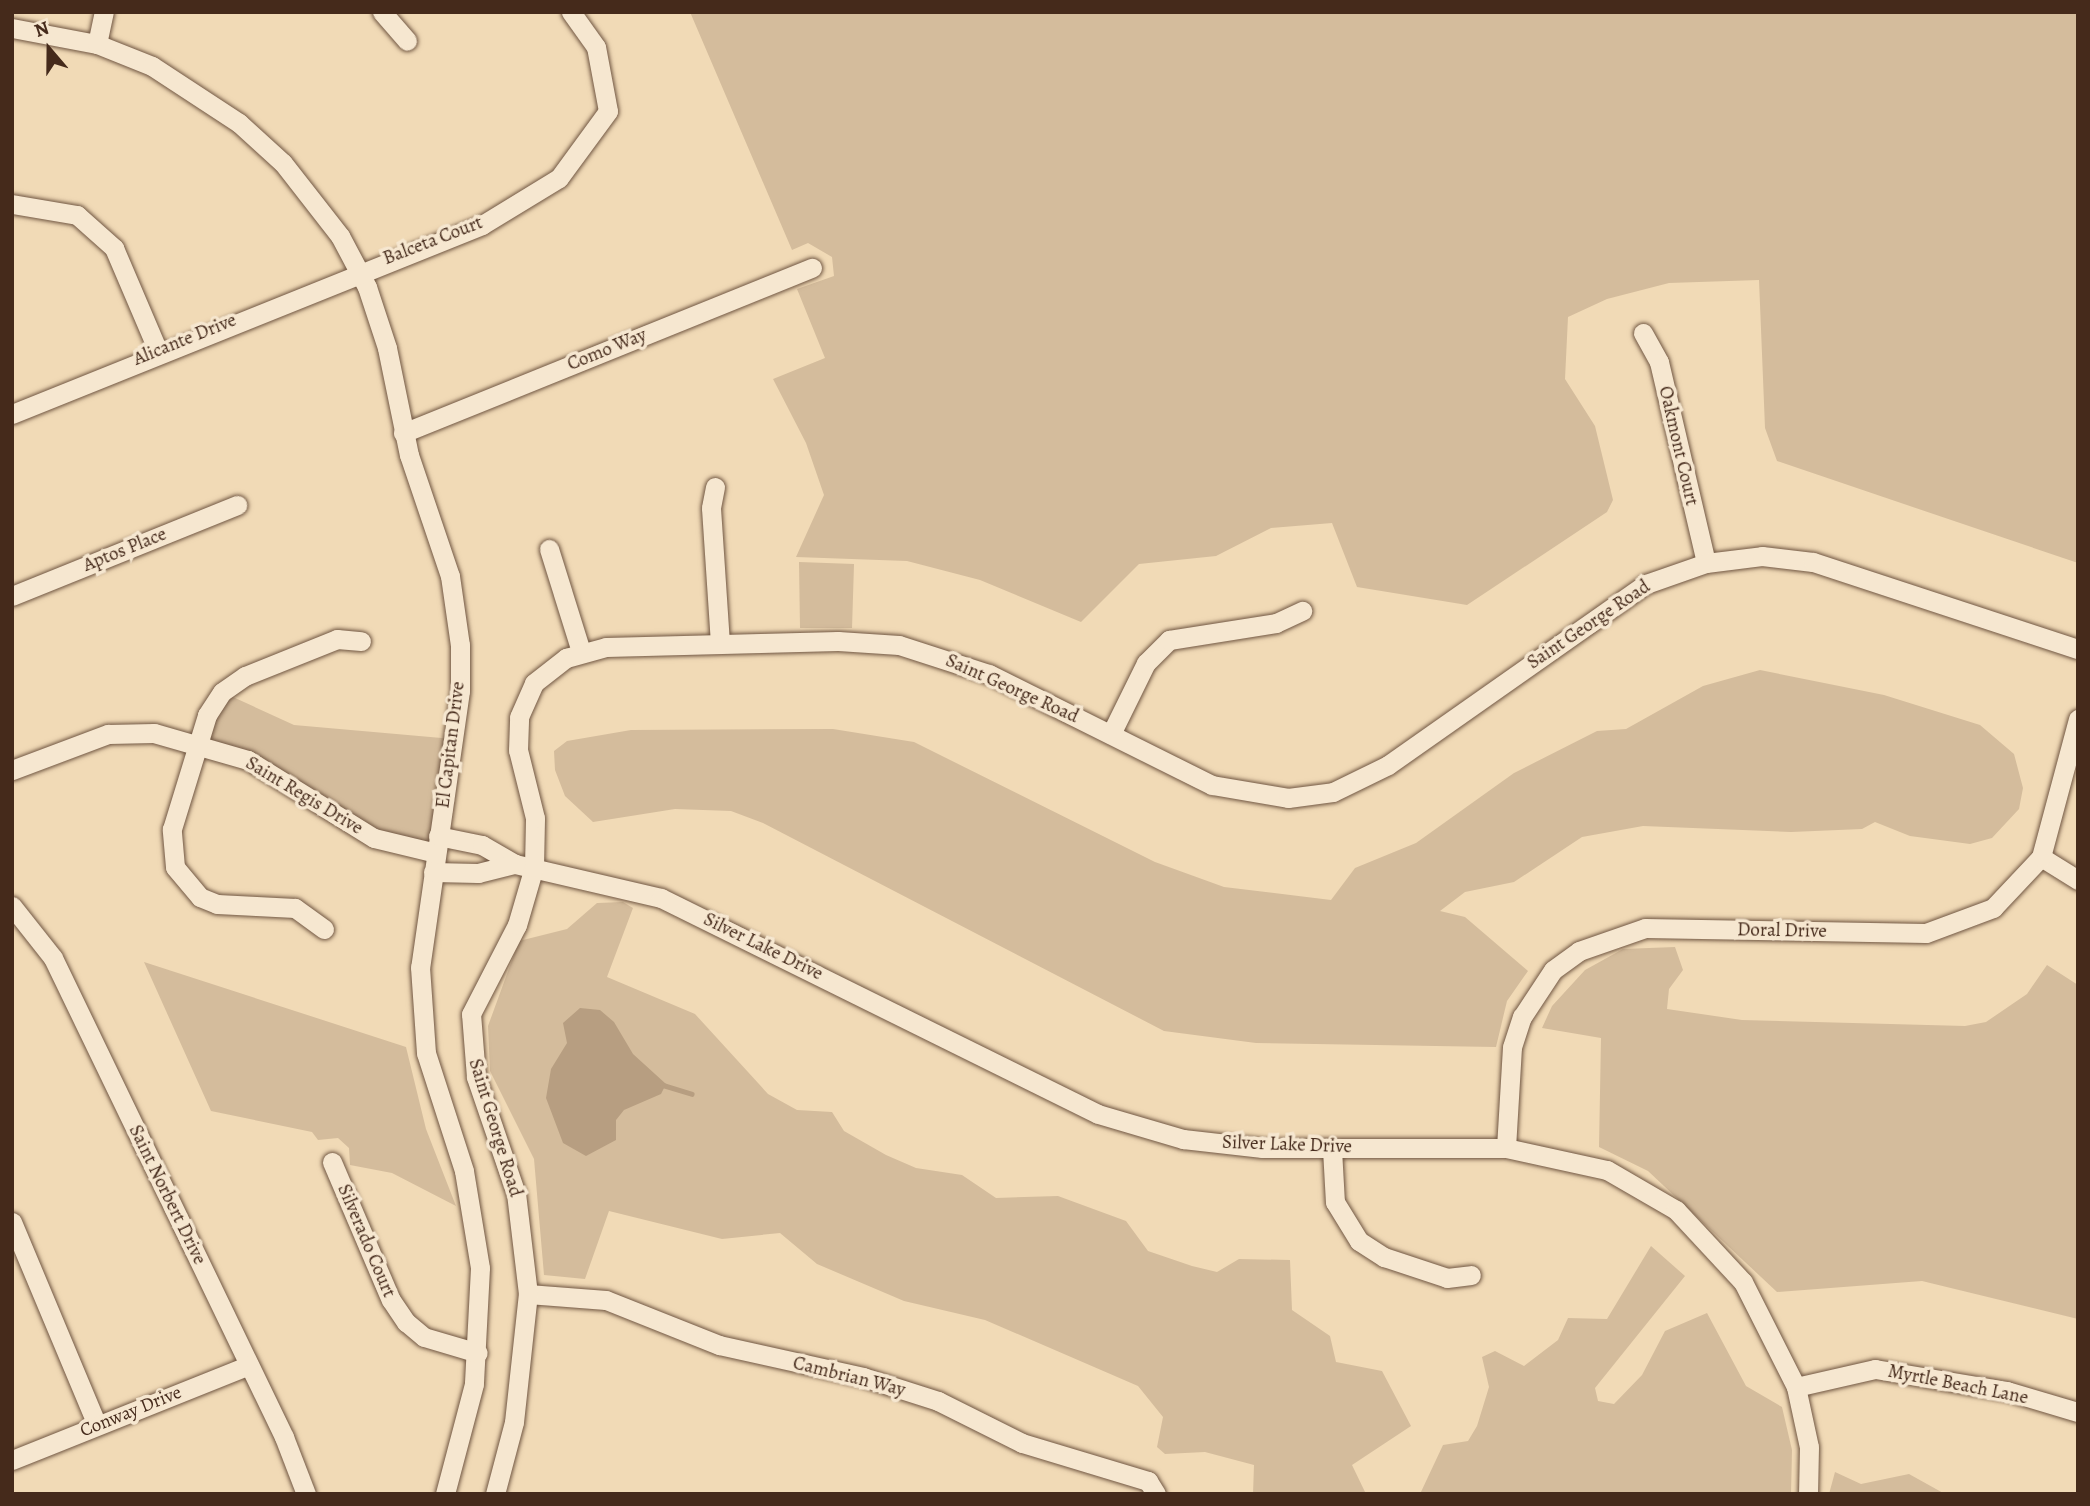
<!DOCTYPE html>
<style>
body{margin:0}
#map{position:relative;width:2090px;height:1506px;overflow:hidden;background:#f1dab6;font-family:Alegreya,serif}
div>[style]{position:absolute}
.green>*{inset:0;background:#d4bc9c}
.water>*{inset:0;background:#b79e81}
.stream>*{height:4.5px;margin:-2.25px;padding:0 2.25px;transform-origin:2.25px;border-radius:2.25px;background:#b79e81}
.roads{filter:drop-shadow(0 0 2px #705642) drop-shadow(0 0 2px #705642)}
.minor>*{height:19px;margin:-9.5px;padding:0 9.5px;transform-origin:9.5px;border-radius:9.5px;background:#f6e7d0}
span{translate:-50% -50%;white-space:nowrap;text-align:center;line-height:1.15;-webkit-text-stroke:7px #f6e7d0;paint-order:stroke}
.street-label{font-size:19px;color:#452a1b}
.frame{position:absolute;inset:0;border:14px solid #452a1b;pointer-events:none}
.north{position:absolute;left:14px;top:14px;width:70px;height:70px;-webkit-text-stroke:5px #f6e7d0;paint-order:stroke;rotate:340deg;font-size:19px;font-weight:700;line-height:28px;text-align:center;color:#452a1b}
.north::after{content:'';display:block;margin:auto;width:24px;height:32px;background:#452a1b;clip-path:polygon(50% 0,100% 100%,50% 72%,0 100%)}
</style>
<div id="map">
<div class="green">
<div style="clip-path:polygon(690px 12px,2078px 12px,2078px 563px,1777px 461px,1765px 428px,1759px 280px,1669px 283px,1607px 299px,1568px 317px,1565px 379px,1595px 426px,1613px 500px,1607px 512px,1467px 605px,1357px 587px,1332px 523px,1271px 528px,1216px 556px,1139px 564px,1081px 622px,980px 580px,907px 561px,796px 557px,824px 495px,806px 443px,773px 379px,825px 358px,797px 289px,834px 276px,832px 257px,808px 243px,792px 250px)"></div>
<div style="clip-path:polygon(799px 562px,854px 564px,852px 628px,800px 628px)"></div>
<div style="clip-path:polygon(1760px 670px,1884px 695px,1980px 725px,2014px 754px,2023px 788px,2019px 809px,1992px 838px,1970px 844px,1910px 836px,1875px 822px,1862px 829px,1791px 832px,1643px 826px,1582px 837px,1514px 882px,1465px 892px,1440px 911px,1465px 917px,1528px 971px,1507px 1001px,1496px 1047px,1256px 1043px,1164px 1031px,763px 823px,731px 811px,675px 809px,593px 822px,565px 796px,555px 770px,554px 751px,567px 741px,631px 730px,833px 729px,914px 742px,1155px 862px,1224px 887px,1331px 900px,1355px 868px,1416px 843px,1514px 773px,1597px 731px,1626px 729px,1703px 686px)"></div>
<div style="clip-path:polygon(222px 692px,294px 725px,453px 739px,436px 853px,374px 838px,198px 743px)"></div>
<div style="clip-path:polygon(623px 902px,633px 908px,607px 977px,695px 1014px,768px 1094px,797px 1110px,832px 1112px,844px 1131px,886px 1155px,916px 1168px,962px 1175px,996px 1198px,1058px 1196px,1126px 1221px,1148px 1251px,1192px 1266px,1217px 1272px,1239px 1259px,1290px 1260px,1292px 1310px,1330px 1336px,1336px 1362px,1382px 1371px,1411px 1426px,1352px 1465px,1366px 1494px,1253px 1494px,1254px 1465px,1205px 1452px,1165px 1454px,1157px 1447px,1163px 1417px,1138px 1386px,985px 1320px,904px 1301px,817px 1264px,780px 1233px,722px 1239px,609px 1211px,585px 1279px,544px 1275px,534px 1159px,490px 1071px,488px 1026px,519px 941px,567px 929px,597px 903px)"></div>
<div style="clip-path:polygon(1675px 947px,1683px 970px,1669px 989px,1667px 1009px,1742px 1020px,1965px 1026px,1986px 1022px,2027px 994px,2047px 965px,2078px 985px,2078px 1319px,1922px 1281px,1777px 1292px,1648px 1171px,1599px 1147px,1601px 1038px,1542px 1028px,1552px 1006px,1585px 970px,1623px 949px)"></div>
<div style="clip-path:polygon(144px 962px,406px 1047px,426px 1129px,456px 1206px,392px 1173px,350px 1165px,349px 1148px,338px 1138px,318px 1140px,312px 1132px,211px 1111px)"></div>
<div style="clip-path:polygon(1651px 1246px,1685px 1276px,1595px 1388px,1598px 1401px,1614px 1404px,1642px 1375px,1665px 1331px,1707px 1313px,1746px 1386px,1782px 1407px,1792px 1450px,1791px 1494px,1420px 1494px,1443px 1445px,1468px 1441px,1477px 1426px,1489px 1387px,1482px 1357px,1495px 1351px,1524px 1366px,1558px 1340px,1568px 1318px,1607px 1319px)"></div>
<div style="clip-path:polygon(1835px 1472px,1861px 1484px,1909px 1474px,1945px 1494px,1829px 1494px)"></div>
</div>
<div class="water">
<div style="clip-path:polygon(580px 1008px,600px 1010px,614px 1022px,633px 1054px,666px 1084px,661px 1094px,624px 1110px,616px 1120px,616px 1140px,586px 1156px,563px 1143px,546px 1098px,551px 1069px,567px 1043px,563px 1023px)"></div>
</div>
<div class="stream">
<div style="left:663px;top:1085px;width:30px;rotate:17deg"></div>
</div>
<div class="roads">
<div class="minor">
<div style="left:382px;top:12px;width:38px;rotate:49deg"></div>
<div style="left:12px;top:28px;width:86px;rotate:10.7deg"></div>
<div style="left:97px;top:44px;width:59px;rotate:21.8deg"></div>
<div style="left:152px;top:66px;width:104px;rotate:33.2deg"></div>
<div style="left:239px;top:123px;width:59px;rotate:42.3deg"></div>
<div style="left:283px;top:163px;width:93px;rotate:52deg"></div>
<div style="left:340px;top:236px;width:58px;rotate:62.1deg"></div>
<div style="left:367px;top:287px;width:64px;rotate:71.8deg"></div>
<div style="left:387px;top:348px;width:109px;rotate:78.4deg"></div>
<div style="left:409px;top:455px;width:128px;rotate:71.3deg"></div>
<div style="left:450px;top:576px;width:70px;rotate:81.8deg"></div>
<div style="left:460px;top:645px;width:46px;rotate:90deg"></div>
<div style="left:460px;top:691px;width:279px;rotate:98.2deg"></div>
<div style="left:420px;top:967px;width:86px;rotate:86deg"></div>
<div style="left:426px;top:1053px;width:124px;rotate:72.1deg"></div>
<div style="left:464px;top:1171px;width:98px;rotate:80.6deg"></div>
<div style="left:480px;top:1268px;width:116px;rotate:93deg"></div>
<div style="left:474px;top:1384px;width:114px;rotate:104.8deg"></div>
<div style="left:97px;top:44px;width:33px;rotate:-78deg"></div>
<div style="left:12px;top:204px;width:66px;rotate:9.6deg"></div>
<div style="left:77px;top:215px;width:50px;rotate:41.7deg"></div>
<div style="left:114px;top:248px;width:112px;rotate:66.9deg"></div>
<div style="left:1643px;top:333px;width:33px;rotate:61deg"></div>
<div style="left:1659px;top:362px;width:206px;rotate:76.8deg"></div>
<div style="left:12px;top:414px;width:507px;rotate:-21.91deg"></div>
<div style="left:482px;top:225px;width:90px;rotate:-31.4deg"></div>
<div style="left:559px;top:178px;width:83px;rotate:-53.8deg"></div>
<div style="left:608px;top:111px;width:65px;rotate:-100.6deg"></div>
<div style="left:596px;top:47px;width:43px;rotate:-125.5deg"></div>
<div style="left:403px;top:433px;width:441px;rotate:-22deg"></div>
<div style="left:715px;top:487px;width:21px;rotate:101deg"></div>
<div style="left:711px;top:508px;width:136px;rotate:86.2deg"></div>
<div style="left:549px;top:549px;width:108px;rotate:72.7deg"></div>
<div style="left:12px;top:596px;width:243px;rotate:-22deg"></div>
<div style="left:1111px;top:734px;width:79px;rotate:-63.8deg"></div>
<div style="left:1146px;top:663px;width:33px;rotate:-45deg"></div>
<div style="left:1169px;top:640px;width:108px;rotate:-9deg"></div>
<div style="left:1276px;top:623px;width:29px;rotate:-25deg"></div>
<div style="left:12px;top:770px;width:103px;rotate:-20.6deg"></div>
<div style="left:108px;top:734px;width:46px;rotate:-1.2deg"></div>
<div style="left:154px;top:733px;width:98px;rotate:16deg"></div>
<div style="left:248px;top:760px;width:148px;rotate:31.8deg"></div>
<div style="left:374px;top:838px;width:64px;rotate:13.6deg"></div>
<div style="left:438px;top:836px;width:45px;rotate:11.6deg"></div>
<div style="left:482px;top:845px;width:38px;rotate:30deg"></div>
<div style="left:515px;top:864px;width:150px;rotate:13.1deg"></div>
<div style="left:661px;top:898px;width:487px;rotate:26.3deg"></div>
<div style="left:1098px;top:1114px;width:89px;rotate:16.4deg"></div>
<div style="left:1183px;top:1139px;width:80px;rotate:6.5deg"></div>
<div style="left:1262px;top:1148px;width:244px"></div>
<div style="left:1506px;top:1148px;width:103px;rotate:12.3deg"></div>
<div style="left:1607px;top:1170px;width:80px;rotate:30.1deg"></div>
<div style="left:1676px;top:1210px;width:98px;rotate:47.1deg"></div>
<div style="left:1743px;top:1282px;width:118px;rotate:63.2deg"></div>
<div style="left:1796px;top:1387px;width:61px;rotate:77.8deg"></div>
<div style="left:1809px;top:1447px;width:47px;rotate:91.2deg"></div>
<div style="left:2041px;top:857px;width:44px;rotate:31.9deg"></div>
<div style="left:433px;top:872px;width:45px;rotate:1.3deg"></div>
<div style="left:478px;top:873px;width:38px;rotate:-14deg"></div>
<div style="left:12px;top:906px;width:66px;rotate:51.7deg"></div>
<div style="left:53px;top:958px;width:532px;rotate:64.25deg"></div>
<div style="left:284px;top:1437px;width:61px;rotate:68.9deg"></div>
<div style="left:324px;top:929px;width:36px;rotate:-144deg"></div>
<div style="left:295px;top:908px;width:78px;rotate:-177.1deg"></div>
<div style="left:217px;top:904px;width:18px;rotate:-158deg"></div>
<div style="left:200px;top:897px;width:39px;rotate:-130deg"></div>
<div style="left:175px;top:867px;width:38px;rotate:-95deg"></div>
<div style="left:172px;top:829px;width:119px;rotate:-72.9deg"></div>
<div style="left:207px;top:715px;width:27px;rotate:-57deg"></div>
<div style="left:222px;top:692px;width:28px;rotate:-35deg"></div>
<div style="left:245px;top:676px;width:99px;rotate:-21.9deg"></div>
<div style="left:337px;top:639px;width:24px;rotate:5deg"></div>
<div style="left:1506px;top:1148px;width:101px;rotate:-86.6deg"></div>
<div style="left:1512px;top:1047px;width:32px;rotate:-72deg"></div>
<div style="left:1522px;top:1017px;width:56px;rotate:-56.6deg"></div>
<div style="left:1553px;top:970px;width:32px;rotate:-36deg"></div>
<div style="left:1579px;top:951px;width:70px;rotate:-19.2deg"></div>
<div style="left:1645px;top:928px;width:281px;rotate:1deg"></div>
<div style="left:1926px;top:933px;width:72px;rotate:-20.5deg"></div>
<div style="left:1993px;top:908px;width:70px;rotate:-46.7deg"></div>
<div style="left:2041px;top:857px;width:143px;rotate:-75deg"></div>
<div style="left:1332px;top:1149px;width:53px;rotate:86.8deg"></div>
<div style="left:1335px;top:1202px;width:46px;rotate:58.4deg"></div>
<div style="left:1359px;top:1241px;width:30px;rotate:33deg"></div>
<div style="left:1384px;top:1257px;width:66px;rotate:18.4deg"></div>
<div style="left:1447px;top:1278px;width:24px;rotate:-7deg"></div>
<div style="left:332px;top:1162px;width:150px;rotate:66.9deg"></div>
<div style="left:391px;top:1300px;width:27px;rotate:56deg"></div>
<div style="left:406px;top:1322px;width:23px;rotate:40deg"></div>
<div style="left:424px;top:1337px;width:56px;rotate:16.5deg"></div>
<div style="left:12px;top:1222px;width:220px;rotate:67.3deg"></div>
<div style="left:528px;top:1294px;width:78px;rotate:4.4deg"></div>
<div style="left:606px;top:1300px;width:122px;rotate:21.7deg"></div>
<div style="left:719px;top:1345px;width:148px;rotate:12.5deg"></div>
<div style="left:863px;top:1377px;width:79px;rotate:17.7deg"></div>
<div style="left:938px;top:1401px;width:94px;rotate:26.6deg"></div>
<div style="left:1022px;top:1443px;width:132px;rotate:16.8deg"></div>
<div style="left:1148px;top:1481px;width:15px;rotate:58deg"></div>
<div style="left:1796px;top:1387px;width:81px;rotate:-12.8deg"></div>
<div style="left:1875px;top:1369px;width:134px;rotate:9.5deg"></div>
<div style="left:2007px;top:1391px;width:74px;rotate:16.5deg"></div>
<div style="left:12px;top:1460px;width:255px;rotate:-21.8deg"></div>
<div style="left:495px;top:1494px;width:74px;rotate:-75.2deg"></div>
<div style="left:514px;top:1422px;width:129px;rotate:-83.8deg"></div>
<div style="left:528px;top:1294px;width:101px;rotate:-96.8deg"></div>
<div style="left:516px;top:1194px;width:124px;rotate:-108.9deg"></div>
<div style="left:476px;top:1077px;width:63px;rotate:-94.5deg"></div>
<div style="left:471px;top:1014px;width:100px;rotate:-62.7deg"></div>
<div style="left:517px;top:925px;width:60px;rotate:-73.7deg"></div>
<div style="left:534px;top:867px;width:49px;rotate:-88.8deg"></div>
<div style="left:535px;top:818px;width:70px;rotate:-104deg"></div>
<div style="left:518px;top:750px;width:33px;rotate:-88deg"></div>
<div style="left:519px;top:717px;width:37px;rotate:-66deg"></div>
<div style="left:534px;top:683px;width:41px;rotate:-38deg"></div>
<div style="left:566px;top:658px;width:41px;rotate:-15.4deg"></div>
<div style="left:606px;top:647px;width:232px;rotate:-1.5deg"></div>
<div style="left:838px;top:641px;width:61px;rotate:3.8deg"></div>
<div style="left:899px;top:645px;width:95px;rotate:17.9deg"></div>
<div style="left:989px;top:674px;width:249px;rotate:26.5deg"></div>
<div style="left:1212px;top:785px;width:77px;rotate:9.7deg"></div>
<div style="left:1288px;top:798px;width:45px;rotate:-7.6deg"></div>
<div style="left:1333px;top:792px;width:61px;rotate:-26.1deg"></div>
<div style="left:1388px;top:765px;width:315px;rotate:-35.1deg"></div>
<div style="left:1646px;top:584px;width:64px;rotate:-19.3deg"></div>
<div style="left:1706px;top:563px;width:56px;rotate:-7.1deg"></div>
<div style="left:1762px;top:556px;width:51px;rotate:6.7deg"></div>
<div style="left:1813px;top:562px;width:279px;rotate:18.2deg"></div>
</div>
</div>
<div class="street-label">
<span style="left:433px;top:241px;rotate:-21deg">Balceta Court</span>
<span style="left:185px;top:340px;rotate:-22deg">Alicante Drive</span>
<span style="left:607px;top:350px;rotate:-22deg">Como Way</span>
<span style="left:1678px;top:446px;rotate:77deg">Oakmont Court</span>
<span style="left:125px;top:550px;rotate:-22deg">Aptos Place</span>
<span style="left:1589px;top:625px;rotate:-34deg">Saint George Road</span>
<span style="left:1012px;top:689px;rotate:24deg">Saint George Road</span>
<span style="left:451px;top:745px;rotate:-83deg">El Capitan Drive</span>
<span style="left:304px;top:796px;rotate:31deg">Saint Regis Drive</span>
<span style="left:1782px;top:931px;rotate:1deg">Doral Drive</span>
<span style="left:763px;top:947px;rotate:26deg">Silver Lake Drive</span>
<span style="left:495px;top:1128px;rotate:73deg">Saint George Road</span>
<span style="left:1287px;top:1145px;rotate:2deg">Silver Lake Drive</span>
<span style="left:167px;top:1195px;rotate:64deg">Saint Norbert Drive</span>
<span style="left:366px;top:1241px;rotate:67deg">Silverado Court</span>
<span style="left:849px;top:1377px;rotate:14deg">Cambrian Way</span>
<span style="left:1958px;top:1385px;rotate:11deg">Myrtle Beach Lane</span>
<span style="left:131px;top:1412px;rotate:-22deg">Conway Drive</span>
</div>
<div class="frame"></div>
<div class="north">N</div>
</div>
